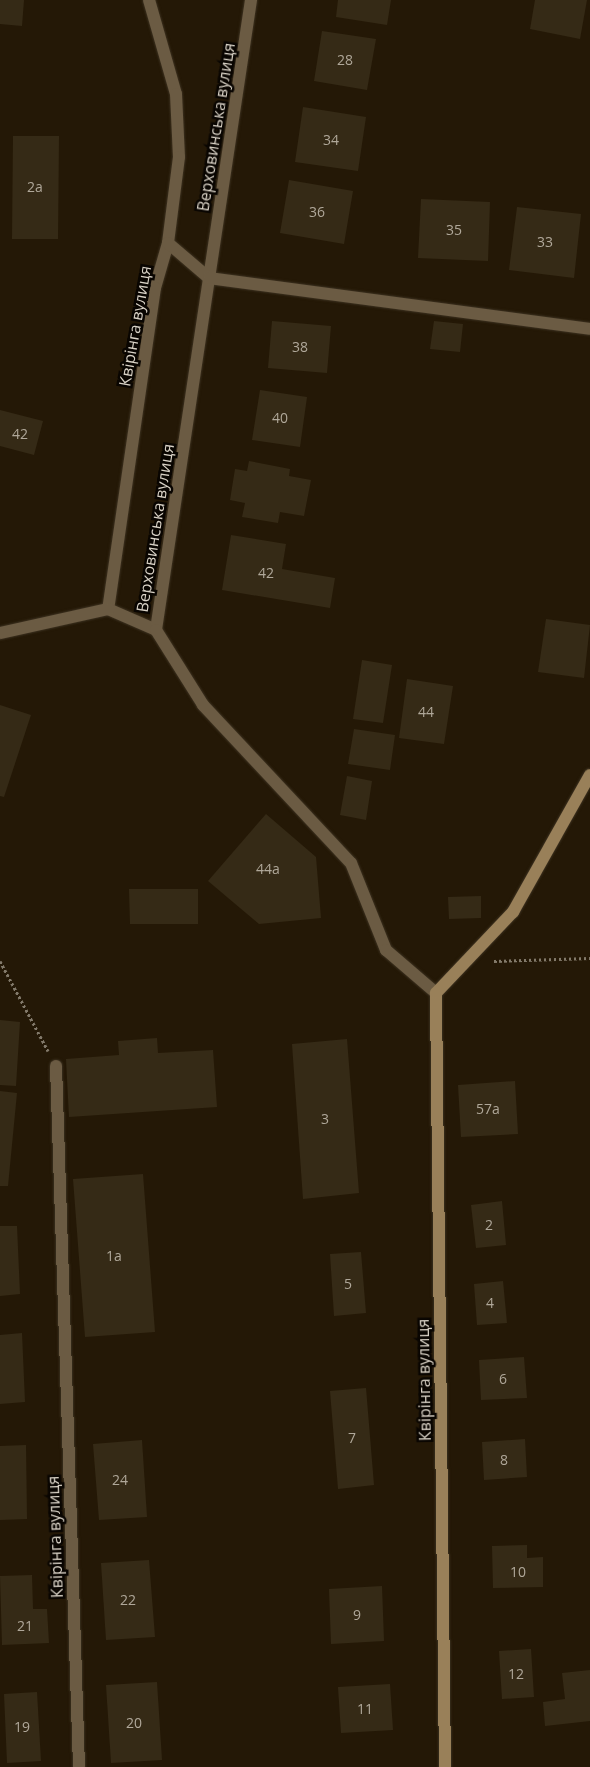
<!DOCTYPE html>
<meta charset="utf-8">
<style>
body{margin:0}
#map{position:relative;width:590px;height:1767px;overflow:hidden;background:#241806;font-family:"Open Sans",sans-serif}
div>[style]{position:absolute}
.building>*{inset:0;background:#352a16}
.path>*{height:3px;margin-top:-1.5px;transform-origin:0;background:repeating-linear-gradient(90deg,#82796a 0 2.5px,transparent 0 5px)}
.roads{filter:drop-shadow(0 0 1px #3d3221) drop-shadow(0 0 1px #3d3221)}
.street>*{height:12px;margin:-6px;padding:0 6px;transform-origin:6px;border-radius:6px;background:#6b5b43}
.secondary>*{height:12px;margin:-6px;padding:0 6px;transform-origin:6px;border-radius:6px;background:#998059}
span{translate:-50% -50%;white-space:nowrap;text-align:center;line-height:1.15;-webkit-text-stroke:5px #090501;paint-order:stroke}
.number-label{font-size:14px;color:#b0a89a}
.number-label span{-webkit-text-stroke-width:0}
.street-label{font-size:16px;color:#d9d2c6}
</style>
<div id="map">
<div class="building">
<div style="clip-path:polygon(0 0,24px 0,22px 26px,0 24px)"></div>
<div style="clip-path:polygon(338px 0,391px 0,387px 25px,336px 17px)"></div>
<div style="clip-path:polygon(535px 0,587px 0,580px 39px,530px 29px)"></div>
<div style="clip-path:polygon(322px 31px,376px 39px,367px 90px,314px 81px)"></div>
<div style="clip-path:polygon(303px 107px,366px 117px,358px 171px,295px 162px)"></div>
<div style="clip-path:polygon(13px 136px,59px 136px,58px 239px,12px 239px)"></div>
<div style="clip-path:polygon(289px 180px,353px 191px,344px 244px,280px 233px)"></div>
<div style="clip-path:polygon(421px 199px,490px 202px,488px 261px,418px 258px)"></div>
<div style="clip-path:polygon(517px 207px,581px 214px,574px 278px,509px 270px)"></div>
<div style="clip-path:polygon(272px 321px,331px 326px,327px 373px,268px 368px)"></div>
<div style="clip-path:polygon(434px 321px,463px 324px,460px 352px,430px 349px)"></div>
<div style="clip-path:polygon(260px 390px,307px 397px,300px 447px,252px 440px)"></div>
<div style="clip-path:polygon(0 410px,43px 421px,34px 455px,0 446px)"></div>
<div style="clip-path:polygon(249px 461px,290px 469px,289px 476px,311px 480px,304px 516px,280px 512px,278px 523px,242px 517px,245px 503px,230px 500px,235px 469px,247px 471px)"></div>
<div style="clip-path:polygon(231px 535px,286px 544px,282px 569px,335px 578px,330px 608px,222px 590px)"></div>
<div style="clip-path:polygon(546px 619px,590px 625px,584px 678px,538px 672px)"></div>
<div style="clip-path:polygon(362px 660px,392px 665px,383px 723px,353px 719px)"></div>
<div style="clip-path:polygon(407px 679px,453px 686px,444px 744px,399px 738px)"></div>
<div style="clip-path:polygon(0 705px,31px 715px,4px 797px,0 796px)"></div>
<div style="clip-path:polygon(354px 729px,395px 735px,390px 770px,348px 764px)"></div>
<div style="clip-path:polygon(347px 776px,372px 781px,366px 820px,340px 815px)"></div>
<div style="clip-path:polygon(266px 814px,316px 857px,321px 918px,259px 924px,208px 881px)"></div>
<div style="clip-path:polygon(129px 889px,198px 889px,198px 924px,130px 924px)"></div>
<div style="clip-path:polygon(481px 896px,481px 918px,449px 919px,448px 897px)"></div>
<div style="clip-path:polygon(0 1020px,20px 1022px,16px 1086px,0 1085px)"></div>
<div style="clip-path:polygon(157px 1038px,158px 1053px,213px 1050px,217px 1107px,69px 1117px,66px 1059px,119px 1055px,118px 1041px)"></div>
<div style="clip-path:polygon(347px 1039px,359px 1193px,303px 1199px,292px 1044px)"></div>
<div style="clip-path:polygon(515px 1081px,518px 1134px,461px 1137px,458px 1085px)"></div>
<div style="clip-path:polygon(0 1091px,17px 1093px,8px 1186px,0 1186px)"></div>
<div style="clip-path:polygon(143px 1174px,155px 1332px,85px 1337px,73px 1179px)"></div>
<div style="clip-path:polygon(502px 1201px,506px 1245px,476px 1248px,471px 1205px)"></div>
<div style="clip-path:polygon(0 1226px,17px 1226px,20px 1294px,0 1296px)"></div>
<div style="clip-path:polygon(361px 1252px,366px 1313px,334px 1316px,330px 1254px)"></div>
<div style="clip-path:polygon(503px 1281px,507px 1323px,477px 1325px,474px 1284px)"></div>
<div style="clip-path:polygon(22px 1333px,25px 1402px,0 1404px,0 1335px)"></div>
<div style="clip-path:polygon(524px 1357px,527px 1398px,481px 1400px,479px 1360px)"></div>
<div style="clip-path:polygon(366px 1388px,374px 1485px,338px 1489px,330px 1391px)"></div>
<div style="clip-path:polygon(525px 1439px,527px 1477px,484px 1480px,482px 1442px)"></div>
<div style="clip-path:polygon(142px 1440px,147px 1517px,99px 1520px,93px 1444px)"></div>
<div style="clip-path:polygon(26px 1445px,27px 1519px,0 1520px,0 1446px)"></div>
<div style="clip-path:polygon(527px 1545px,527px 1558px,543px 1557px,543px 1587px,493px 1588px,492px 1546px)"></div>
<div style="clip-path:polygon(149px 1560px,155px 1637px,106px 1640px,101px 1563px)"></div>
<div style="clip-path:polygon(32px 1575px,33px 1609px,47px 1609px,49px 1643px,2px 1645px,0 1576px)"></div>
<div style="clip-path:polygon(382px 1586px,384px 1641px,331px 1644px,329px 1589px)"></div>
<div style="clip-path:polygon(531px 1649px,534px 1697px,502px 1699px,499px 1651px)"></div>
<div style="clip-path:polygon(590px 1670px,590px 1721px,545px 1726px,543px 1702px,565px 1699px,562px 1673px)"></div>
<div style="clip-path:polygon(157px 1682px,162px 1760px,111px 1763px,106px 1685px)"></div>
<div style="clip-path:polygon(390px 1684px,393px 1730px,341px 1733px,338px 1687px)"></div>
<div style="clip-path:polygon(37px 1692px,41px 1761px,7px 1763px,4px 1694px)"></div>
</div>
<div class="path">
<div style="left:0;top:961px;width:102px;rotate:61.9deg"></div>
<div style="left:494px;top:961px;width:96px;rotate:-1.8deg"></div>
</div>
<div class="roads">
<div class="street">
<div style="left:149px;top:0;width:98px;rotate:74deg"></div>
<div style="left:176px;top:94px;width:63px;rotate:87.3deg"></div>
<div style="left:179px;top:157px;width:87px;rotate:97.3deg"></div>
<div style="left:168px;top:243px;width:47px;rotate:106.1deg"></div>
<div style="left:155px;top:288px;width:324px;rotate:98.3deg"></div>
<div style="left:108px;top:609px;width:52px;rotate:23.6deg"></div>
<div style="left:251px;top:0;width:637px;rotate:98.58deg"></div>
<div style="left:156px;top:630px;width:89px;rotate:57.9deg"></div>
<div style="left:203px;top:705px;width:216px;rotate:46.9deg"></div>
<div style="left:351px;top:863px;width:94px;rotate:68.1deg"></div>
<div style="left:386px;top:950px;width:66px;rotate:40.7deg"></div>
<div style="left:168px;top:243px;width:54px;rotate:40.5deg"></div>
<div style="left:209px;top:278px;width:384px;rotate:7.6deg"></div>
<div style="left:0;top:633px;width:111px;rotate:-12.5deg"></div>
<div style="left:56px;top:1066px;width:701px;rotate:88.12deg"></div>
</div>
<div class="secondary">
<div style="left:445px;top:1767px;width:774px;rotate:-90.67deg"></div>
<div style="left:436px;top:993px;width:112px;rotate:-46.5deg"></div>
<div style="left:513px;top:912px;width:157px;rotate:-60.7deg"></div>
</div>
</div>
<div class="number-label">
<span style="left:345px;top:60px">28</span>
<span style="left:331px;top:140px">34</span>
<span style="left:35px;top:187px">2а</span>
<span style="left:317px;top:212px">36</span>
<span style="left:454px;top:230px">35</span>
<span style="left:545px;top:242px">33</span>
<span style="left:300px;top:347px">38</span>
<span style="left:280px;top:418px">40</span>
<span style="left:20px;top:434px">42</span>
<span style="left:266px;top:573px">42</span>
<span style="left:426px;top:712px">44</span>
<span style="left:268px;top:869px">44а</span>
<span style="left:488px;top:1109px">57а</span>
<span style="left:325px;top:1119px">3</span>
<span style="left:489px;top:1225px">2</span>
<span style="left:114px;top:1256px">1а</span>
<span style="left:348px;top:1284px">5</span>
<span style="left:490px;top:1303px">4</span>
<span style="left:503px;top:1379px">6</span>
<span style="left:352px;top:1438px">7</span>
<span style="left:504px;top:1460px">8</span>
<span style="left:120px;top:1480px">24</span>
<span style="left:518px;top:1572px">10</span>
<span style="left:128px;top:1600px">22</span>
<span style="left:357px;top:1615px">9</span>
<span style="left:25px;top:1626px">21</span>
<span style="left:516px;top:1674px">12</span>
<span style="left:365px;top:1709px">11</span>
<span style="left:134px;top:1723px">20</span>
<span style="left:22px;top:1727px">19</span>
</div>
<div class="street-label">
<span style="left:216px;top:127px;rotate:-81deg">Верховинська вулиця</span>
<span style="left:135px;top:326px;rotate:-80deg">Квірінга вулиця</span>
<span style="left:155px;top:528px;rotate:-81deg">Верховинська вулиця</span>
<span style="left:424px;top:1380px;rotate:-91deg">Квірінга вулиця</span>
<span style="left:55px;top:1537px;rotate:-92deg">Квірінга вулиця</span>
</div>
</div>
